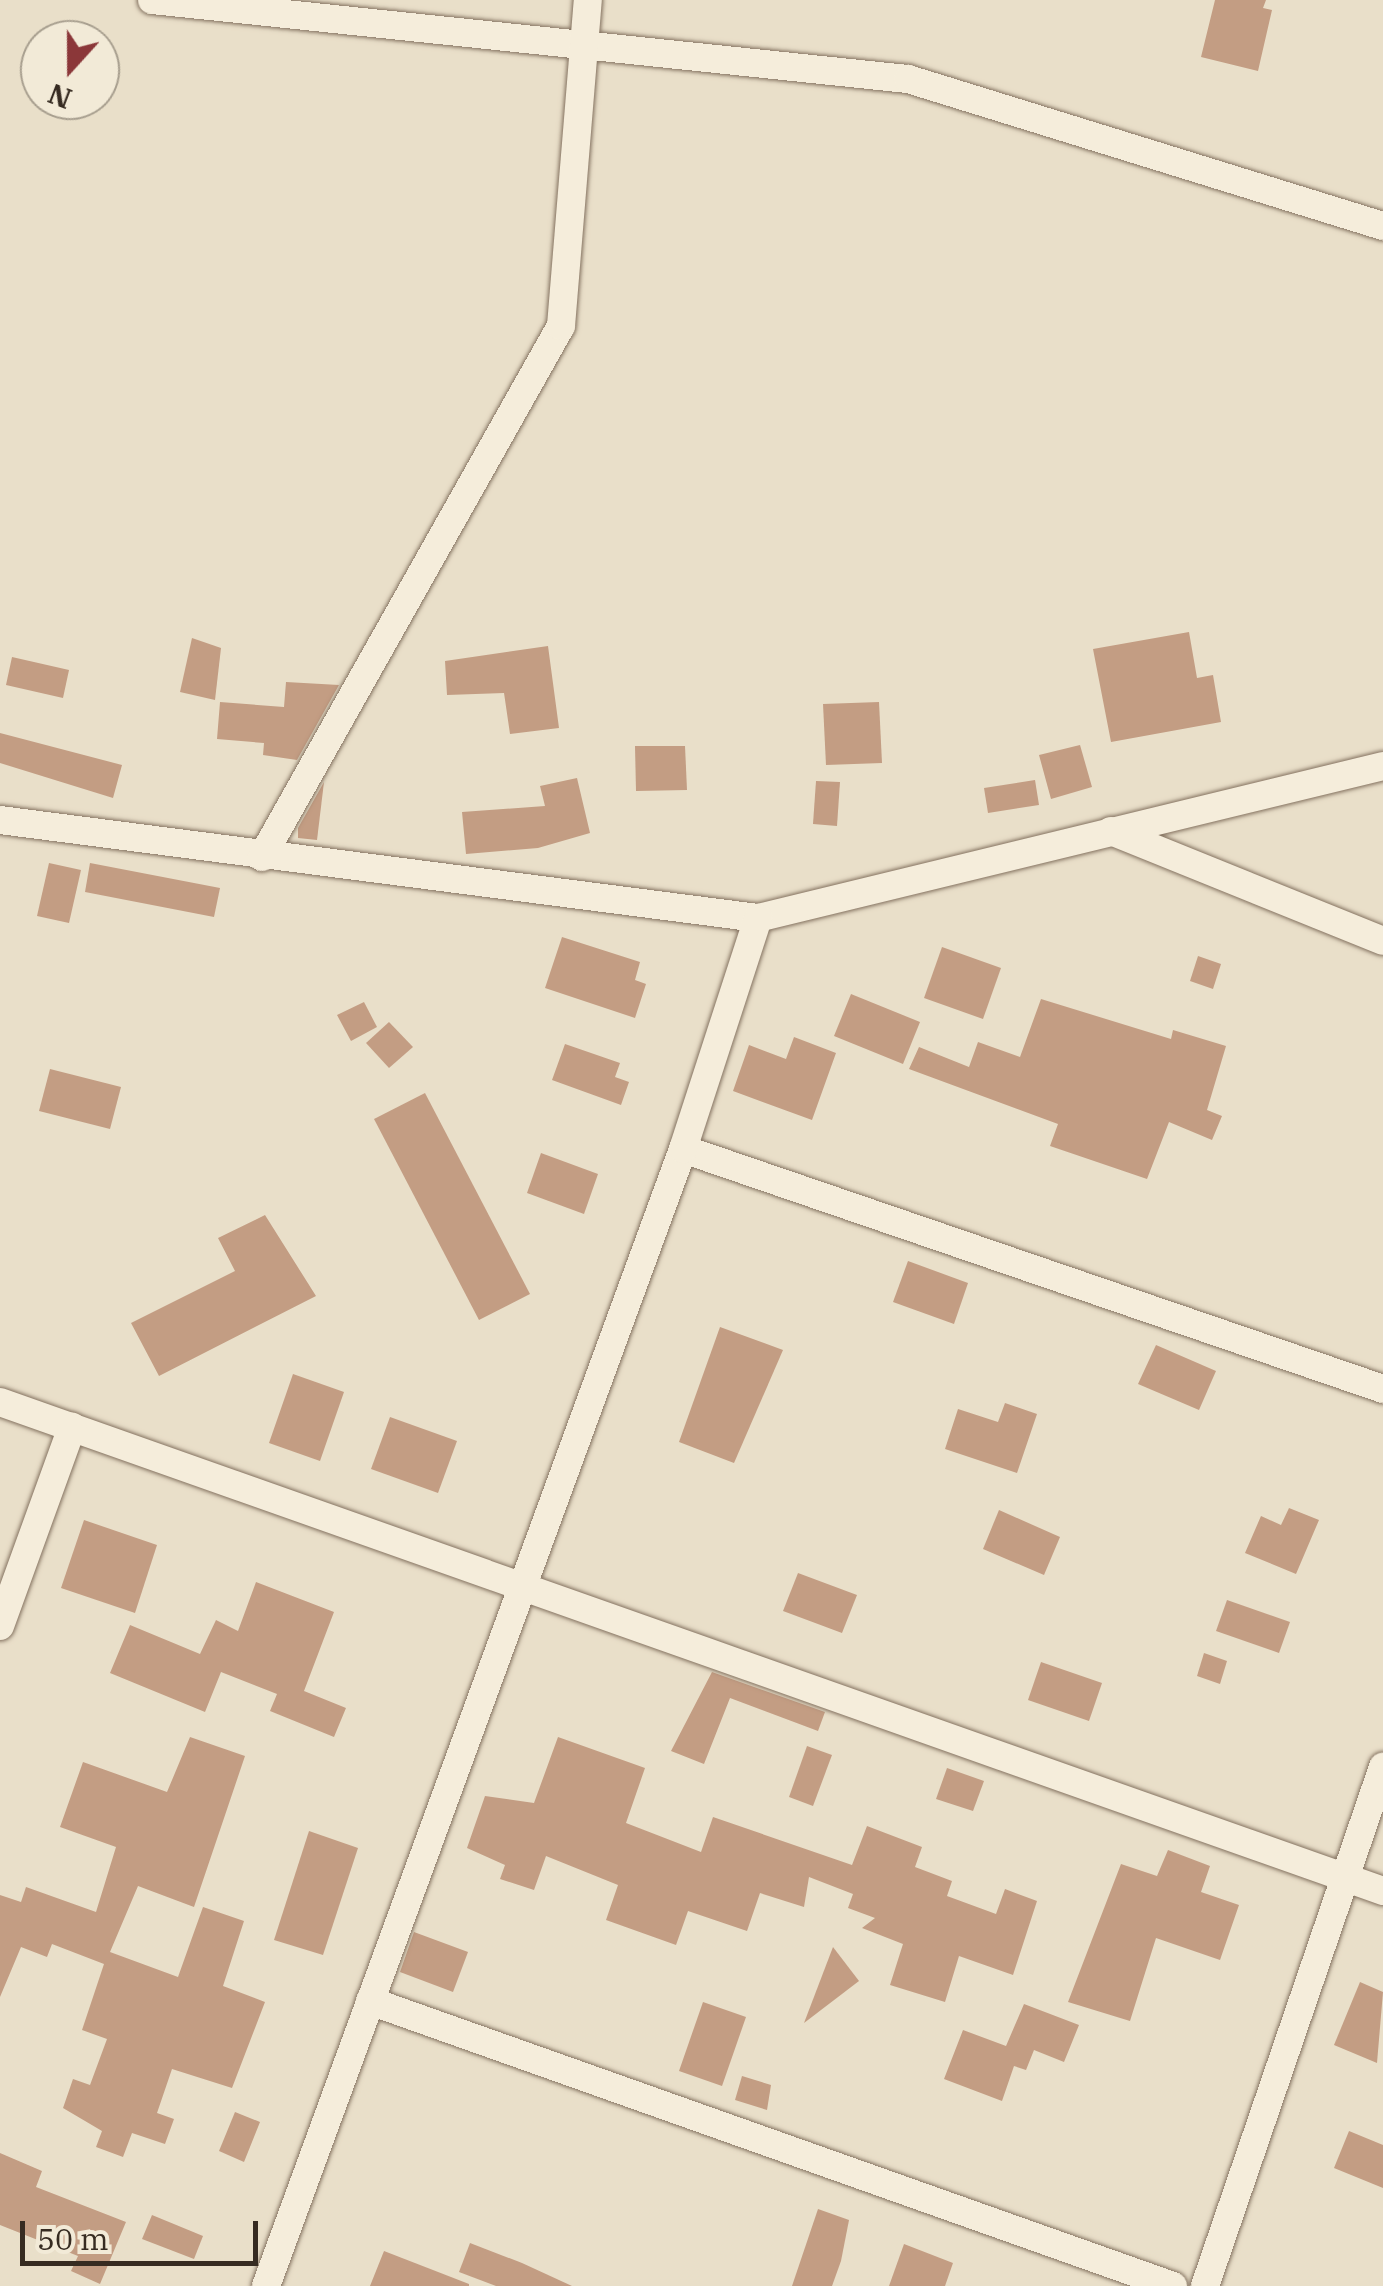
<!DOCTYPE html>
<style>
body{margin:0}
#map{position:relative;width:1383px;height:2286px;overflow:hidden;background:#e9dfc9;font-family:"IBM Plex Serif",serif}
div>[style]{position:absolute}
.building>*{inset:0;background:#c39d83}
.roads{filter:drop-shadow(0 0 2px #847260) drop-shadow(0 0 2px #847260)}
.minor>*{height:28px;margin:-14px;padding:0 14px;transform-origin:14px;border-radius:14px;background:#f5eddb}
span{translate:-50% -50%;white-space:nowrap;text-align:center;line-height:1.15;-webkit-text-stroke:8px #f2ead7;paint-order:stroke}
.north{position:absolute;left:20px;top:20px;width:100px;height:100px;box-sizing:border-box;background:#f2ead7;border:2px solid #a79e8e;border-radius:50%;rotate:201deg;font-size:28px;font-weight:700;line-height:40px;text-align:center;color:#362b21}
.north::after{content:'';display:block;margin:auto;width:35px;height:45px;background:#8b3739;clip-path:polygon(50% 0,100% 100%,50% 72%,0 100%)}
.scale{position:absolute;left:20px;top:2221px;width:238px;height:45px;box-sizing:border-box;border:5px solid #362b21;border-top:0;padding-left:12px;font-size:30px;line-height:35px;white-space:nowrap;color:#362b21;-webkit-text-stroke:8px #f2ead7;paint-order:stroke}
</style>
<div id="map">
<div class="building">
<div style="clip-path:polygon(1215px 0,1266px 0,1263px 8px,1272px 10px,1258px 71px,1201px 57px)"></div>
<div style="clip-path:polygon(1189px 632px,1197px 678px,1213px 675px,1221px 722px,1111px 742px,1093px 649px)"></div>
<div style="clip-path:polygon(192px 638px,221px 648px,215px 700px,180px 692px)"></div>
<div style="clip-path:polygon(548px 646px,559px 728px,510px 734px,504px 693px,447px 695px,445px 661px)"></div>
<div style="clip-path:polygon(12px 657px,69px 670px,63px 698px,6px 685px)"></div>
<div style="clip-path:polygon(286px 682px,339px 685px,297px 760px,263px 755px,264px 743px,217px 739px,220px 702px,284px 707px)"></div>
<div style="clip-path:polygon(879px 702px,882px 763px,826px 765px,823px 704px)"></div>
<div style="clip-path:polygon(0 733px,122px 765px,113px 798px,0 763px)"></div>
<div style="clip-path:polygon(1080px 745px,1092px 787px,1051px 799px,1039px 755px)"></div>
<div style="clip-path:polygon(635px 746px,685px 746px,687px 790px,636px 791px)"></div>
<div style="clip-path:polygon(577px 778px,590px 833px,538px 848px,466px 854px,462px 812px,545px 806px,540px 786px)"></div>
<div style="clip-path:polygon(1035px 780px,1039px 805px,988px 813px,984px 788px)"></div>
<div style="clip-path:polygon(816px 781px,840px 782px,837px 826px,813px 824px)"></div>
<div style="clip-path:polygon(324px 782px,317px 840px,298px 838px,298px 828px)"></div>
<div style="clip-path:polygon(49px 863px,81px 870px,69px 923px,37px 916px)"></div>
<div style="clip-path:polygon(90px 863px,220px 888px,214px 917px,85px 892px)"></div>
<div style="clip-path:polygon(562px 937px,640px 962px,635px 980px,646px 984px,635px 1018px,545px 988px)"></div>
<div style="clip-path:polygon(942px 947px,1001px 968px,983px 1019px,924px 998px)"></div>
<div style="clip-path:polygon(1198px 956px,1221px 964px,1213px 989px,1190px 981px)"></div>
<div style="clip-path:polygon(851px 994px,920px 1022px,903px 1064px,834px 1036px)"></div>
<div style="clip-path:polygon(1041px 999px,1171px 1039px,1173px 1030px,1226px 1046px,1207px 1110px,1222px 1116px,1212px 1140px,1169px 1122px,1147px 1179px,1050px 1146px,1058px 1124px,909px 1069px,919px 1047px,969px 1067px,978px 1042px,1020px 1057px)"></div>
<div style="clip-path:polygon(364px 1002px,377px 1027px,351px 1041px,337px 1015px)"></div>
<div style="clip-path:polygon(389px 1022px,413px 1047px,389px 1068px,366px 1043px)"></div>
<div style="clip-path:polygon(794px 1037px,836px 1053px,812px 1120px,733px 1091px,749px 1045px,786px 1059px)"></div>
<div style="clip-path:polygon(565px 1044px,620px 1063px,615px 1077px,629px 1082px,621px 1105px,552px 1080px)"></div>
<div style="clip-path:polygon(50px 1069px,121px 1087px,110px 1129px,39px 1111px)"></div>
<div style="clip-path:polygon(425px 1093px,530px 1294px,479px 1320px,374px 1119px)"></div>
<div style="clip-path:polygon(541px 1153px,598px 1174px,584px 1214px,527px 1193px)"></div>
<div style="clip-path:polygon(265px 1215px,316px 1296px,159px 1376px,131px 1323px,235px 1271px,218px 1238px)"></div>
<div style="clip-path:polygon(908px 1261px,968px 1283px,954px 1324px,893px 1302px)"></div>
<div style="clip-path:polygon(720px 1327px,783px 1350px,734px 1463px,679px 1442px)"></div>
<div style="clip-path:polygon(1156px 1345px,1216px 1371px,1199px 1410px,1138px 1384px)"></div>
<div style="clip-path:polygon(293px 1374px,344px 1392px,320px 1461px,269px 1443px)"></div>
<div style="clip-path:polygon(1005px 1403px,1037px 1414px,1017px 1473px,945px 1449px,958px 1409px,998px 1422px)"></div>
<div style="clip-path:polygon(390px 1417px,457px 1441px,438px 1493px,371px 1469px)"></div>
<div style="clip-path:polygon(1289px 1508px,1319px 1520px,1296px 1574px,1245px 1553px,1261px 1516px,1281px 1525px)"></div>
<div style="clip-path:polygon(999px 1510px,1060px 1537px,1044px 1575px,983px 1549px)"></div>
<div style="clip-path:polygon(84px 1520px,157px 1545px,135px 1613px,61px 1588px)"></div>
<div style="clip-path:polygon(798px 1573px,857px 1595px,842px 1633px,783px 1611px)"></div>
<div style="clip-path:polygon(256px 1582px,334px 1612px,304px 1691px,346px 1708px,334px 1737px,270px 1711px,277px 1694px,221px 1672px,205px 1712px,110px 1673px,130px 1625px,200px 1654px,216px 1620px,238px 1631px)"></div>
<div style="clip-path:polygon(1227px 1600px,1290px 1622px,1279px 1653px,1216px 1631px)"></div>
<div style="clip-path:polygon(1204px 1653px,1227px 1661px,1220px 1684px,1197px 1676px)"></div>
<div style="clip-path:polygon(1041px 1662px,1102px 1683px,1089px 1721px,1028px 1700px)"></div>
<div style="clip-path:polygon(712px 1672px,825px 1712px,818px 1731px,730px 1698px,704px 1764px,671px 1751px)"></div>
<div style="clip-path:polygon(190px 1737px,245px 1756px,194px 1907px,138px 1886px,110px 1952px,178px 1977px,203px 1907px,244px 1921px,223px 1986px,265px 2002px,232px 2088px,172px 2069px,157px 2113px,174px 2119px,165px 2144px,132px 2133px,123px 2157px,96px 2147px,102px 2131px,63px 2108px,73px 2079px,90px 2085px,107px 2039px,82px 2030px,104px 1964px,52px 1944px,47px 1957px,21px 1947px,0 1997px,0 1895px,21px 1902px,26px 1887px,96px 1912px,116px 1847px,60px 1827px,83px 1762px,167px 1792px)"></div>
<div style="clip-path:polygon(558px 1737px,645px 1768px,626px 1823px,701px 1852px,713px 1817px,852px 1865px,867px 1826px,922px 1847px,915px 1867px,952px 1881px,947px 1896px,996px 1914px,1005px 1889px,1037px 1901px,1013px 1975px,959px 1956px,945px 2002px,890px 1985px,903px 1944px,862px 1928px,875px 1918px,848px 1908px,853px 1894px,809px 1877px,804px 1907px,760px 1893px,747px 1931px,688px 1911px,676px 1945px,606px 1920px,618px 1885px,546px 1856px,534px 1890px,500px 1879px,505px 1865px,467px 1848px,485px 1796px,534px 1803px)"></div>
<div style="clip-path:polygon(807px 1746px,832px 1755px,813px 1806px,789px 1797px)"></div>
<div style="clip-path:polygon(947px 1768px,984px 1781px,973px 1811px,936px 1799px)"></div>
<div style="clip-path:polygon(309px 1831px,358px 1848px,323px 1955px,274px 1940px)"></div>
<div style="clip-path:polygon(1168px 1850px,1210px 1866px,1201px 1892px,1239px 1905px,1220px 1960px,1156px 1938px,1130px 2021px,1068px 2002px,1121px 1864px,1157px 1876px)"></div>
<div style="clip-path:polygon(414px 1932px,468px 1952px,453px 1992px,400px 1972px)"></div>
<div style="clip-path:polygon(833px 1947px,859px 1981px,804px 2023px)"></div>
<div style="clip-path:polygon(1360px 1982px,1383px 1992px,1377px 2063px,1334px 2045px)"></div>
<div style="clip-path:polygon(703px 2002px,746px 2017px,722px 2086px,679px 2071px)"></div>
<div style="clip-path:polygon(1024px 2004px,1079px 2025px,1064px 2062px,1034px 2050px,1026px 2070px,1014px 2066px,1002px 2101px,944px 2079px,963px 2030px,1006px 2046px)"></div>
<div style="clip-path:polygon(742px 2076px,771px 2085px,767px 2110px,735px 2100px)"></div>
<div style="clip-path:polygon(235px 2112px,260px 2122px,244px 2162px,219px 2151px)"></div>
<div style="clip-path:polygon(1349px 2131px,1383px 2145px,1383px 2188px,1334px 2168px)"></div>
<div style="clip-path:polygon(0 2153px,42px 2171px,36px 2187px,126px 2222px,100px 2284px,71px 2271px,78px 2256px,0 2225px)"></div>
<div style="clip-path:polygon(818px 2209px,849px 2220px,841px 2261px,832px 2286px,792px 2286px)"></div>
<div style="clip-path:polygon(152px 2215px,203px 2236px,194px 2259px,142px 2239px)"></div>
<div style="clip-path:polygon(470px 2243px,522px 2263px,572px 2286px,496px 2286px,459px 2272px)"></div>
<div style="clip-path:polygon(904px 2244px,953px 2263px,945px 2286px,889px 2286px)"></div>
<div style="clip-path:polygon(384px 2251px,469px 2284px,469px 2286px,370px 2286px)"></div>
</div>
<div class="roads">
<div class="minor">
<div style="left:152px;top:0;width:760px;rotate:5.97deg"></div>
<div style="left:908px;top:79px;width:497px;rotate:17.2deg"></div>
<div style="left:0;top:820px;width:764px;rotate:7.37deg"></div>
<div style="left:758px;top:918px;width:643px;rotate:-13.67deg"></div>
<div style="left:1111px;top:831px;width:293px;rotate:22deg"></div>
<div style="left:262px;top:857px;width:609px;rotate:-60.62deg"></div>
<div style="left:561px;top:326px;width:327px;rotate:-85.3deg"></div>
<div style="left:683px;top:1149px;width:740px;rotate:18.92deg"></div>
<div style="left:0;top:1402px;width:1467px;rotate:19.47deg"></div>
<div style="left:0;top:1626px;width:212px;rotate:-70.1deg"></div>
<div style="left:370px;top:2001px;width:852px;rotate:19.54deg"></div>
<div style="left:266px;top:2286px;width:1211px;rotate:-69.86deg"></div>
<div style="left:683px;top:1149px;width:243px;rotate:-72deg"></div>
<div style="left:1205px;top:2286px;width:549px;rotate:-71.07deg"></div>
</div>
</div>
<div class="north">N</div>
<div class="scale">50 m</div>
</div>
